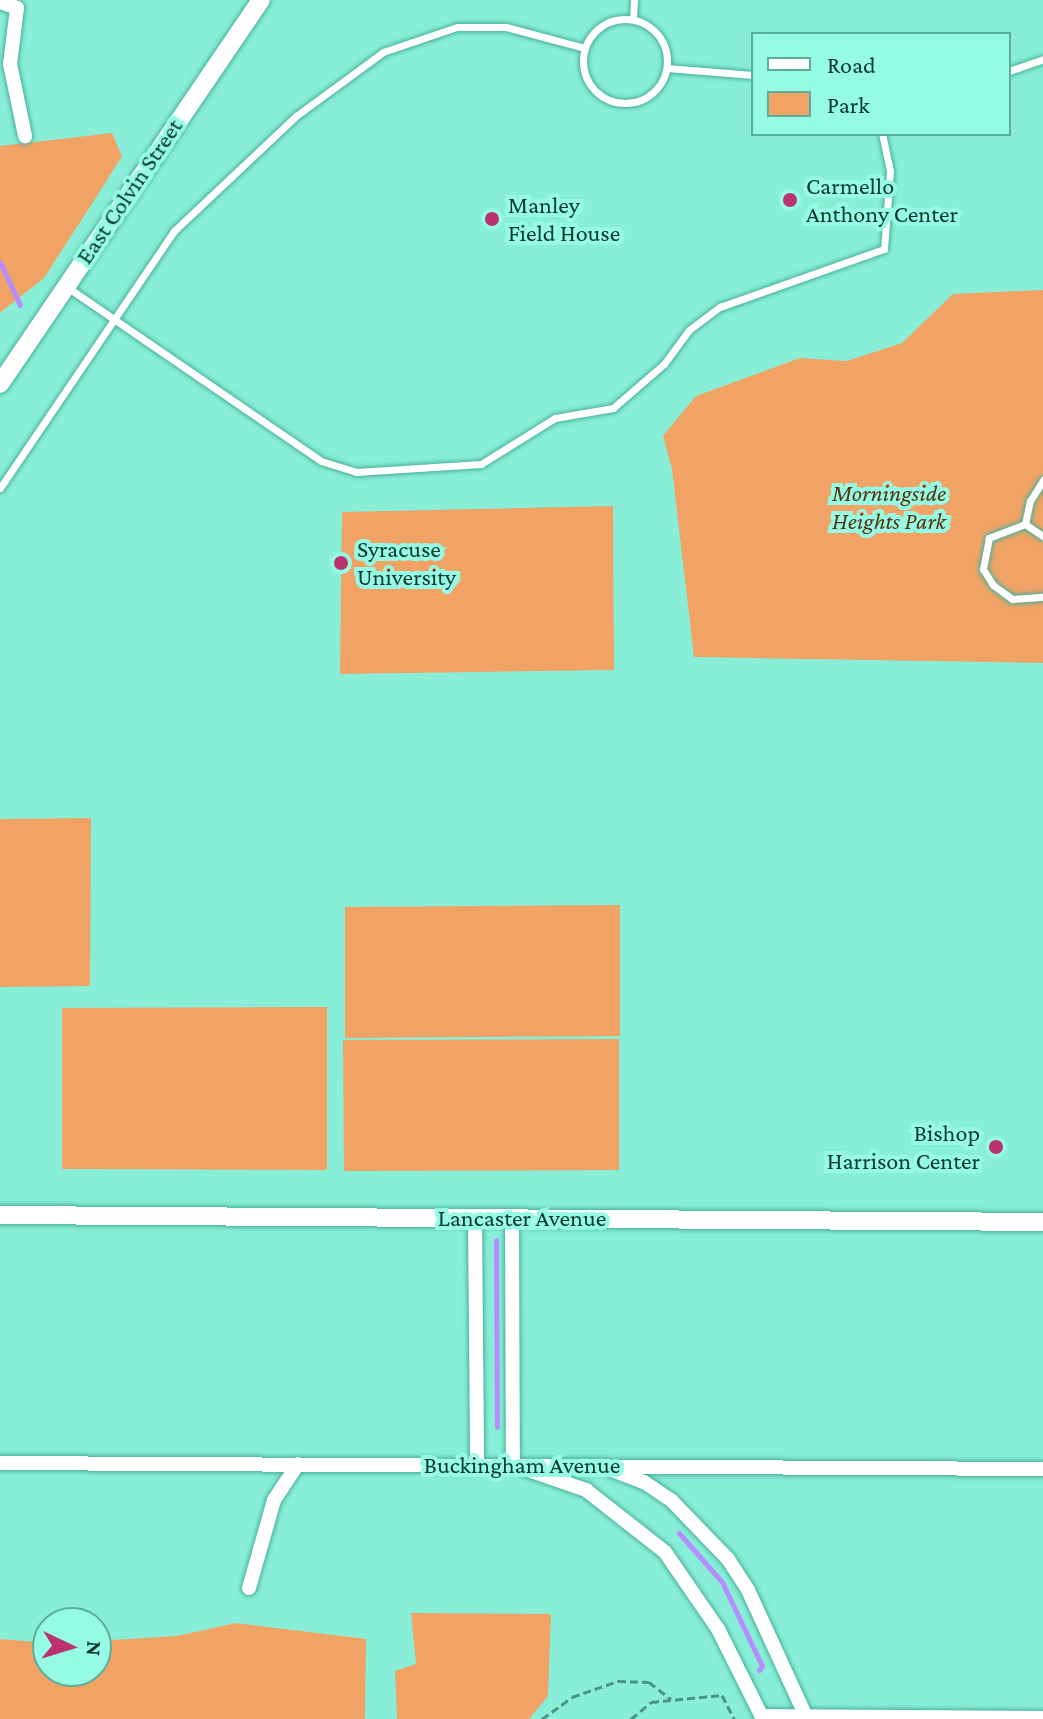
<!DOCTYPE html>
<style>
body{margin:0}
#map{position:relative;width:1043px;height:1719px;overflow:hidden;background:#88eed7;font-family:"Crimson Pro",serif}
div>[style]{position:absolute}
.green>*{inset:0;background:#f1a366}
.stream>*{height:5px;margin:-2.5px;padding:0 2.5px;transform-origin:2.5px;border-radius:2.5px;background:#b48eff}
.path>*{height:3px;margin-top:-1.5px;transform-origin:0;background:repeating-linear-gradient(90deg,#499484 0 8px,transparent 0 12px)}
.roads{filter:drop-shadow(0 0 2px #47b09b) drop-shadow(0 0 2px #47b09b)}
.service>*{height:7px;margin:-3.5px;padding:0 3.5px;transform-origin:3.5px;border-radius:3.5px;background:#fff}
.service>.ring{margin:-3.5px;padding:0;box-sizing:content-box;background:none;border:7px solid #fff;border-radius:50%}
.minor>*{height:14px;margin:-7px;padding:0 7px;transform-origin:7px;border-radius:7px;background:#fff}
.tertiary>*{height:18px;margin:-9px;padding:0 9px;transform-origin:9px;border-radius:9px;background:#fff}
.dots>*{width:22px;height:22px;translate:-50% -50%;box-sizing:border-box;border:4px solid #95fbe5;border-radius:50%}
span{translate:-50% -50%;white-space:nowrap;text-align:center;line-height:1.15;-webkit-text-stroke:8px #95fbe5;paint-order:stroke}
.poi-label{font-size:24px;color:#09372f}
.left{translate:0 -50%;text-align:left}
.right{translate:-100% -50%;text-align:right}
.street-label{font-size:24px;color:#09372f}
.park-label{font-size:24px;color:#5b320c;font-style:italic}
.legend{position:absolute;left:751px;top:32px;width:260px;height:104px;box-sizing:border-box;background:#95fbe5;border:2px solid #5dad9c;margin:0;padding:10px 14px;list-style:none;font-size:24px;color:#09372f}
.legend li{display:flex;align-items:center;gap:16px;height:40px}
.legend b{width:40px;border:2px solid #5dad9c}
.north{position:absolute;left:32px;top:1607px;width:80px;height:80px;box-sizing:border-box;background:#95fbe5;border:2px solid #5dad9c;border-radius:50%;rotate:94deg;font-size:22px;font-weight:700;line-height:32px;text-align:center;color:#09372f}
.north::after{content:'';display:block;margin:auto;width:28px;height:36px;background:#ba316e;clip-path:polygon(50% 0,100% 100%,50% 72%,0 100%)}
</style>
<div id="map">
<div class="green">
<div style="clip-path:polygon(112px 133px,122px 156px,95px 199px,44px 278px,0 313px,0 146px)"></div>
<div style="clip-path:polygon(1043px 290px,1043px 663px,694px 657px,672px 469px,663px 436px,696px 396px,800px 358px,847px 361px,902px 343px,953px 294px)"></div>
<div style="clip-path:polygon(613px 506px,614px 670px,340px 674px,342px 512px)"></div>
<div style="clip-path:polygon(91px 818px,90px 986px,0 987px,0 819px)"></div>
<div style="clip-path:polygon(620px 905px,620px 1036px,345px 1038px,345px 907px)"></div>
<div style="clip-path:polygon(327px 1007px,327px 1170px,62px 1169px,62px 1008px)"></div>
<div style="clip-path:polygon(619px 1039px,619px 1170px,344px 1171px,343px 1040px)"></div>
<div style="clip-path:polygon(411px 1613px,551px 1614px,548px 1696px,529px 1719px,397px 1719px,395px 1671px,416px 1664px)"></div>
<div style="clip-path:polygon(236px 1623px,366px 1639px,365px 1719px,0 1719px,0 1639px,48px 1643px,48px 1671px,96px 1671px,96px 1641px,177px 1636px)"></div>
</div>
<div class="stream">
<div style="left:0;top:262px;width:47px;rotate:65.1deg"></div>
<div style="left:496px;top:1240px;width:187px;rotate:89.7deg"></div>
<div style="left:679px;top:1533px;width:65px;rotate:48.7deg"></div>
<div style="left:722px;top:1582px;width:93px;rotate:64.5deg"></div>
<div style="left:762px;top:1666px;width:5px;rotate:127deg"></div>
</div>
<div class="path">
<div style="left:542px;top:1719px;width:37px;rotate:-36deg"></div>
<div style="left:572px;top:1697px;width:49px;rotate:-19.2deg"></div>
<div style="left:618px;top:1681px;width:31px;rotate:2deg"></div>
<div style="left:649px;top:1682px;width:28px;rotate:38deg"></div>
<div style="left:631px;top:1719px;width:26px;rotate:-40deg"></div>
<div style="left:651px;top:1702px;width:71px;rotate:-5.6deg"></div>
<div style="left:722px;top:1695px;width:27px;rotate:63deg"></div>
</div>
<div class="roads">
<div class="service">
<div style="left:633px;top:19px;width:19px;rotate:-87deg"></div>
<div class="ring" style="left:583px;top:19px;width:77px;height:77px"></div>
<div style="left:667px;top:68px;width:86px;rotate:4.7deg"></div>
<div style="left:1009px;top:71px;width:36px;rotate:-19deg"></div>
<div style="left:67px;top:287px;width:308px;rotate:34.4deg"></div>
<div style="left:321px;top:461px;width:37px;rotate:17deg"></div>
<div style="left:356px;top:472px;width:125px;rotate:-3.7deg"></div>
<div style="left:481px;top:464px;width:87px;rotate:-31.9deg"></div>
<div style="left:555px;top:418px;width:59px;rotate:-9.8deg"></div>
<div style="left:613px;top:408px;width:67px;rotate:-40.8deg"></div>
<div style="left:664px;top:364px;width:42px;rotate:-53.7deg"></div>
<div style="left:689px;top:330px;width:39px;rotate:-37deg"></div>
<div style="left:720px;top:307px;width:174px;rotate:-19.5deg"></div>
<div style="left:884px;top:249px;width:78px;rotate:-85.6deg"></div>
<div style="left:890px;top:171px;width:38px;rotate:-102deg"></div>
<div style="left:0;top:488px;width:310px;rotate:-55.9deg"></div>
<div style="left:174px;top:231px;width:168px;rotate:-43.3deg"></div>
<div style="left:296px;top:116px;width:108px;rotate:-36.3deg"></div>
<div style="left:383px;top:52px;width:78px;rotate:-18.7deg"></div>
<div style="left:457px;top:27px;width:49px"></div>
<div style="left:506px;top:27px;width:82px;rotate:14.9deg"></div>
<div style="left:1025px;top:524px;width:39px;rotate:159deg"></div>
<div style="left:989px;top:538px;width:32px;rotate:101deg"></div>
<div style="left:983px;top:569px;width:19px;rotate:58deg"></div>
<div style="left:993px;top:585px;width:24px;rotate:36deg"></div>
<div style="left:1012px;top:599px;width:31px;rotate:-4deg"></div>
<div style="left:1025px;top:524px;width:24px;rotate:-78deg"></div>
<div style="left:1030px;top:501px;width:25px;rotate:-58deg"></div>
<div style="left:1025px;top:524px;width:22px;rotate:34deg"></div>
</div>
<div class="minor">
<div style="left:0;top:2px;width:18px;rotate:19deg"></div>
<div style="left:17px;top:8px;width:56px;rotate:97.1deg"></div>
<div style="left:10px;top:64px;width:74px;rotate:78.2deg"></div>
<div style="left:475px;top:1218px;width:247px;rotate:89.5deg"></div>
<div style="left:512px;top:1218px;width:247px;rotate:89.8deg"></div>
<div style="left:0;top:1463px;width:1043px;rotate:0.33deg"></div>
<div style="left:525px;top:1469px;width:65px;rotate:19deg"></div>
<div style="left:586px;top:1490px;width:100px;rotate:38.1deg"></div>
<div style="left:665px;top:1552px;width:93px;rotate:55.5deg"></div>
<div style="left:718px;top:1629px;width:101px;rotate:63.4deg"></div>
<div style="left:612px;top:1470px;width:34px;rotate:21deg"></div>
<div style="left:644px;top:1482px;width:34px;rotate:34deg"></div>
<div style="left:672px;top:1501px;width:81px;rotate:46deg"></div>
<div style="left:728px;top:1559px;width:37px;rotate:57deg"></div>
<div style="left:748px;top:1590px;width:142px;rotate:65.4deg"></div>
<div style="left:249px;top:1588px;width:91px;rotate:-74.1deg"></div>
<div style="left:274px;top:1500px;width:43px;rotate:-56.3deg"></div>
<div style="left:762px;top:1716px;width:281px;rotate:0.4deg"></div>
</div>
<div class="tertiary">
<div style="left:0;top:384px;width:464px;rotate:-55.8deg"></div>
<div style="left:0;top:1215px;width:1043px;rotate:0.38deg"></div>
</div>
</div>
<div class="dots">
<div style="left:790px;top:200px;background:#ba316e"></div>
<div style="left:492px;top:219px;background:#ba316e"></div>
<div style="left:341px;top:563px;background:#ba316e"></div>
<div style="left:996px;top:1147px;background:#ba316e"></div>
</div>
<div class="poi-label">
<span class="left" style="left:806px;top:200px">Carmello<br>Anthony Center</span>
<span class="left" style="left:508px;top:219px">Manley<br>Field House</span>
<span class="left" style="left:357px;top:563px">Syracuse<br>University</span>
<span class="right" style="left:980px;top:1147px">Bishop<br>Harrison Center</span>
</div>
<div class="street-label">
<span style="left:129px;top:191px;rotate:-56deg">East Colvin Street</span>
<span style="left:522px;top:1218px">Lancaster Avenue</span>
<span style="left:522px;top:1465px">Buckingham Avenue</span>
</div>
<div class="park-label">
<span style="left:889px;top:507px">Morningside<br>Heights Park</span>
</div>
<ul class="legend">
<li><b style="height:10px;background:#fff"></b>Road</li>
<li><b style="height:22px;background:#f1a366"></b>Park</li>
</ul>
<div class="north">N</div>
</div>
